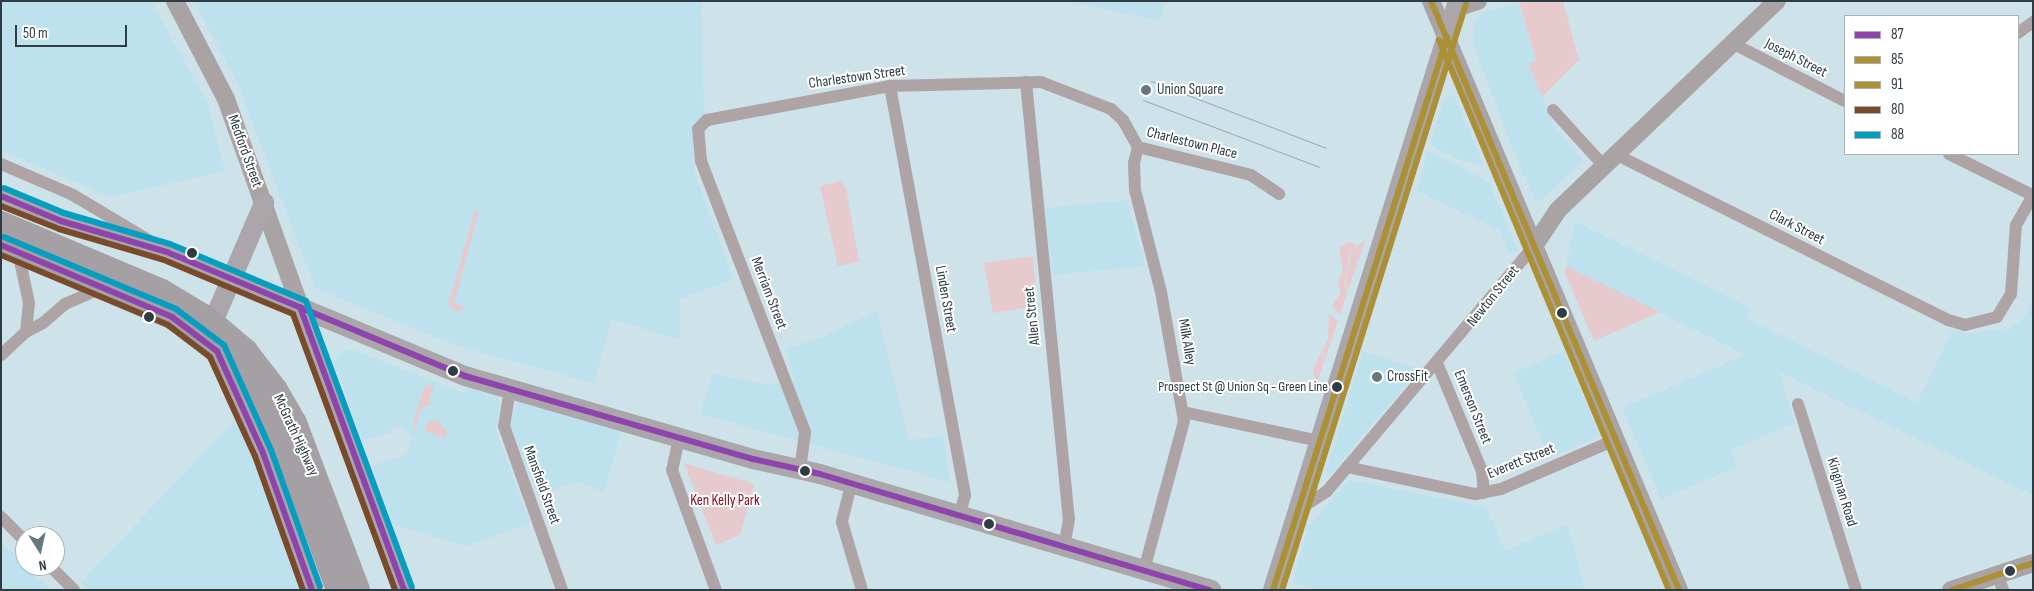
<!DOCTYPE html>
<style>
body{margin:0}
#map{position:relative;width:2034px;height:591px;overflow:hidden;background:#cee2ea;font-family:"Sofia Sans Condensed",sans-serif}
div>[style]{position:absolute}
.built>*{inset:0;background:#bee1ee}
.green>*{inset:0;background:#e6cacd}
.street>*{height:12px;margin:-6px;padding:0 6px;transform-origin:6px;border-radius:6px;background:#afa4a5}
.secondary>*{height:18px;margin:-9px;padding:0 9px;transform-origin:9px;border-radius:9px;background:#aaa3a4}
.primary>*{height:20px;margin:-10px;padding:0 10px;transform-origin:10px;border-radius:10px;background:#aaa6a9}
.highway>*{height:24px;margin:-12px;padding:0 12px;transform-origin:12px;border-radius:12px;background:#a5a0a3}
.tram>*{height:1px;margin:-0.5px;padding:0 0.5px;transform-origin:0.5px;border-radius:0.5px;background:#a3a6a9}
.highway-bridge>*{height:24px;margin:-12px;padding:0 12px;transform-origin:12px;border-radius:12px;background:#a5a0a3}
.bus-1>*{height:6px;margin:-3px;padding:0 3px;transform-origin:3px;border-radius:3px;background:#8e44ad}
.bus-2>*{height:6px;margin:-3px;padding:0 3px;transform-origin:3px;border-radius:3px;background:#ab9035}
.bus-3>*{height:6px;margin:-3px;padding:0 3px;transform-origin:3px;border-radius:3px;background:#ab9035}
.bus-4>*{height:6px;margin:-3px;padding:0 3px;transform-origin:3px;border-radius:3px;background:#7a4b2a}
.bus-5>*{height:6px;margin:-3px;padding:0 3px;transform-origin:3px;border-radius:3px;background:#059ec0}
.bus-6>*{height:6px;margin:-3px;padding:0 3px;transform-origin:3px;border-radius:3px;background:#ab9035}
.dots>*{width:14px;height:14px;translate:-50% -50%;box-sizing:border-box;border:2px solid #fff;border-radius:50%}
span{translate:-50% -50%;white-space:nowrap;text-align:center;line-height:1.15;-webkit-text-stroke:4px #fff;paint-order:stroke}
.bus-label{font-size:14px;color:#2e3d43}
.right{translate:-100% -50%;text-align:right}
.street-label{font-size:15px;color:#2e3d43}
.poi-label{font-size:15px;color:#2e3d43}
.left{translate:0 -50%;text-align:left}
.park-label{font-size:15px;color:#840a1f}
.frame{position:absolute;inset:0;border:2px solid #2e3d43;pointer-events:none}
.legend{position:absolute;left:1844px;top:15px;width:175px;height:140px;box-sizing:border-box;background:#fff;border:1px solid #abb1b4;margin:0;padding:6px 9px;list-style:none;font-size:15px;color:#2e3d43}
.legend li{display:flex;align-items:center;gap:10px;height:25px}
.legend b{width:25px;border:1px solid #abb1b4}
.north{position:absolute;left:15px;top:526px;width:50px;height:50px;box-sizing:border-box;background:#fff;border:1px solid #abb1b4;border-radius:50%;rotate:170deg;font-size:14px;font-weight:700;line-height:20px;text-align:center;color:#2e3d43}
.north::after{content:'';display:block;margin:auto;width:18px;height:22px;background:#66777d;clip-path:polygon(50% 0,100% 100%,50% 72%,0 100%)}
.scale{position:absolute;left:15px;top:25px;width:112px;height:22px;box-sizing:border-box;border:2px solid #2e3d43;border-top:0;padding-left:6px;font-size:15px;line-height:18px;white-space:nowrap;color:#2e3d43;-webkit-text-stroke:4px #fff;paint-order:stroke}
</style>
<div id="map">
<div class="built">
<div style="clip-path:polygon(1px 1px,151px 1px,208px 104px,225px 171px,110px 197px,1px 150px)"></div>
<div style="clip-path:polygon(194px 1px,701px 1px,704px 116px,695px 129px,694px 171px,733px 279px,680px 299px,680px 340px,612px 319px,594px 383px,457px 346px,315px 288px,239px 87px)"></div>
<div style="clip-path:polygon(1066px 1px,1166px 1px,1160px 21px)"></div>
<div style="clip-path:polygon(1518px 3px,1536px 61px,1528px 64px,1555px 127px,1583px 160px,1539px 202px,1535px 200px,1511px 145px,1475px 49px,1473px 38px,1475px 23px,1481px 13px)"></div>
<div style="clip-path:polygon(1452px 95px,1456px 100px,1482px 162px,1475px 164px,1456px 158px,1430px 145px,1444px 98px)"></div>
<div style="clip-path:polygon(1428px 151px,1489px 182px,1518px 251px,1509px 254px,1499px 230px,1417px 191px)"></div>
<div style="clip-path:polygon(1127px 200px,1145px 266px,1052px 275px,1045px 208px)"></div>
<div style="clip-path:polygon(1575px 221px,1752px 309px,1747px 319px,1917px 403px,1952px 331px,1971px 334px,1998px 329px,2007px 332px,2025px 316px,2033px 297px,2033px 495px,1779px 372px,1795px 423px,1731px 450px,1737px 467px,1661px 499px,1622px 408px,1745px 355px,1566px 266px)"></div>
<div style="clip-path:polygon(877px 311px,909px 440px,943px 436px,950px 482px,700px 414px,712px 374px,773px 385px,795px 380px,785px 349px,821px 338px)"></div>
<div style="clip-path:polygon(353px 350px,464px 393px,468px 386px,497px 394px,500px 404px,496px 431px,530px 523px,466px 546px,394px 525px,372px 466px,407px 454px,412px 436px,401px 426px,390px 429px,392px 432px,363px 441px,334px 363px,341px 352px)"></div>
<div style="clip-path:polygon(1363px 351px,1419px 369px,1330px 474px,1326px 472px)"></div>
<div style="clip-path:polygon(1563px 351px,1600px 436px,1549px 457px,1513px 373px)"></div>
<div style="clip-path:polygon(518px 400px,622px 430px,604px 492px,577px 481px,538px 496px,509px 424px)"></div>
<div style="clip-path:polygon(237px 418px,302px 590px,89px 590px,81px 582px)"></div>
<div style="clip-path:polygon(1349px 480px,1486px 507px,1505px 551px,1567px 524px,1583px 580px,1583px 590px,1317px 590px,1293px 583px,1308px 527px)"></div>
<div style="clip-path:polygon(1px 541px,25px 566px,51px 590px,1px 590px)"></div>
</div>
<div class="green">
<div style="clip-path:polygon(1563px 1px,1579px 60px,1542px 97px,1528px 64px,1536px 61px,1519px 2px)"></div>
<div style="clip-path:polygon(840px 181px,846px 188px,859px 262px,838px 266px,820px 186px)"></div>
<div style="clip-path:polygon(475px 210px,479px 211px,454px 303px,465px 307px,461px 312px,450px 308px,449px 302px)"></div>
<div style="clip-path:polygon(1366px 239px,1348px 290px,1346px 282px,1351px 252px)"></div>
<div style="clip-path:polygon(1349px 242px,1357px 245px,1350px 252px,1345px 283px,1347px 293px,1340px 315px,1332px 306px,1341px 293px,1338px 281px,1343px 271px,1339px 248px)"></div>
<div style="clip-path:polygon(1033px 256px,1037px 306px,993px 313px,984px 263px)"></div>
<div style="clip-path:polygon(1566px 266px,1660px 312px,1594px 341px,1565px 274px)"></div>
<div style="clip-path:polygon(1329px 314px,1338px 321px,1317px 383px,1313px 370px,1321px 352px,1323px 362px,1323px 349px,1328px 340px)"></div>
<div style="clip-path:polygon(426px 384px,434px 387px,429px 401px,432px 403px,420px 410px,413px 436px,414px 417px)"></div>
<div style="clip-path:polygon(436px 419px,447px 431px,446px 438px,424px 431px,427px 423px)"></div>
<div style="clip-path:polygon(684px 463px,754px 484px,740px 535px,716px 545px)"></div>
</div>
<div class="street">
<div style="left:2018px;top:33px;width:19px;rotate:-36deg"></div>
<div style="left:1732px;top:43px;width:127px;rotate:27.2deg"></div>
<div style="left:1026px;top:82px;width:439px;rotate:84.4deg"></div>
<div style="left:1069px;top:519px;width:28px;rotate:100deg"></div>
<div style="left:890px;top:86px;width:416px;rotate:79.6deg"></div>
<div style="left:965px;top:495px;width:24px;rotate:105deg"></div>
<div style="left:1553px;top:110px;width:76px;rotate:47.7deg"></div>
<div style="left:1138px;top:147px;width:16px;rotate:104deg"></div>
<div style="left:1134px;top:163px;width:27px;rotate:88deg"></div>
<div style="left:1135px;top:190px;width:105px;rotate:75.7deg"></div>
<div style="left:1161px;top:292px;width:131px;rotate:79.9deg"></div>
<div style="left:1184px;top:421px;width:154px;rotate:105deg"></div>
<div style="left:1615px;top:154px;width:372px;rotate:26.5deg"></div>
<div style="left:1948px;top:320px;width:18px;rotate:16deg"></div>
<div style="left:1965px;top:325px;width:33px;rotate:-14deg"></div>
<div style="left:1997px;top:317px;width:27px;rotate:-59deg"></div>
<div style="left:2011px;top:294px;width:69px;rotate:-85.9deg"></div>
<div style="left:2016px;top:225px;width:34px;rotate:-60deg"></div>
<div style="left:1949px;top:154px;width:93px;rotate:26.3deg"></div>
<div style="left:1px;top:164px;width:78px;rotate:23.3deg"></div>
<div style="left:73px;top:195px;width:90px;rotate:30.9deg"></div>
<div style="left:18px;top:252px;width:52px;rotate:77.8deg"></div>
<div style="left:29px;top:303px;width:29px;rotate:96deg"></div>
<div style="left:1px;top:355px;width:34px;rotate:-43deg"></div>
<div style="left:26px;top:332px;width:19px;rotate:-28deg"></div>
<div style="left:43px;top:323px;width:29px;rotate:-41deg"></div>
<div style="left:65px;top:304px;width:40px;rotate:-23.4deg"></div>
<div style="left:1437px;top:363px;width:117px;rotate:67.4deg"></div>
<div style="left:1482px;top:471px;width:22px;rotate:85deg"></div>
<div style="left:510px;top:389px;width:37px;rotate:99deg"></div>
<div style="left:504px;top:426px;width:174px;rotate:70.5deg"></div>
<div style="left:1798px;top:404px;width:195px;rotate:72.7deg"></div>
<div style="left:1183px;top:412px;width:140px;rotate:12deg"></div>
<div style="left:679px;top:438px;width:33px;rotate:102deg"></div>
<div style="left:672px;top:470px;width:128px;rotate:69.9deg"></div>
<div style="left:1347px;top:467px;width:131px;rotate:11.9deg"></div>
<div style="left:1475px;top:494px;width:26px;rotate:-11deg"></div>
<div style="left:1501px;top:489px;width:124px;rotate:-23.3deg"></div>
<div style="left:800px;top:469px;width:37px;rotate:-82deg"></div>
<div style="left:805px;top:432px;width:290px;rotate:-111deg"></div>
<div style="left:701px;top:161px;width:32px;rotate:-95deg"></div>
<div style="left:698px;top:129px;width:13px;rotate:-45deg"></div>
<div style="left:707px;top:120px;width:186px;rotate:-10.5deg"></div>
<div style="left:890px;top:86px;width:151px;rotate:-1.5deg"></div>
<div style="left:1041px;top:82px;width:75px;rotate:21.1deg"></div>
<div style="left:1111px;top:109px;width:16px;rotate:43deg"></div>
<div style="left:1123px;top:120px;width:31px;rotate:61deg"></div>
<div style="left:1138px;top:147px;width:116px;rotate:13.9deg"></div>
<div style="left:1251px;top:175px;width:34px;rotate:34deg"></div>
<div style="left:851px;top:485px;width:38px;rotate:104deg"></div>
<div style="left:842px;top:522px;width:71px;rotate:73.6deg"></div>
<div style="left:1298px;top:510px;width:35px;rotate:-33deg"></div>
<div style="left:1327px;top:491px;width:321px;rotate:-49.8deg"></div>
<div style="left:1px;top:517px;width:34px;rotate:45deg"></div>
<div style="left:50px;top:566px;width:34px;rotate:45deg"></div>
<div style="left:1997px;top:574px;width:17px;rotate:69deg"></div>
</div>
<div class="secondary">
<div style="left:175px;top:1px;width:110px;rotate:62.5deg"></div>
<div style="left:226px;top:99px;width:221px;rotate:70.4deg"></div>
<div style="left:1431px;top:1px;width:639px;rotate:67.17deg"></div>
<div style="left:1456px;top:8px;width:23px;rotate:-18deg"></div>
<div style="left:1534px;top:246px;width:43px;rotate:-56.3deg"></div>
<div style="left:1558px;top:210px;width:303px;rotate:-43.7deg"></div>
<div style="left:1951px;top:590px;width:86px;rotate:-18.2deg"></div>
</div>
<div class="primary">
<div style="left:1px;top:196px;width:65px;rotate:22.6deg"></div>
<div style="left:61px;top:221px;width:110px;rotate:16.3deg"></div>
<div style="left:167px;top:252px;width:323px;rotate:22.6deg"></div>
<div style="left:465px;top:376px;width:300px;rotate:16.1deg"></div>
<div style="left:753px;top:459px;width:69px;rotate:12.6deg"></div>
<div style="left:820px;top:474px;width:408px;rotate:16.5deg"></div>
<div style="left:300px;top:307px;width:302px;rotate:69.8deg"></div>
<div style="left:210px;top:336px;width:12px;rotate:-81deg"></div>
<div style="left:212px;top:324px;width:132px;rotate:-66.7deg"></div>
<div style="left:222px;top:362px;width:100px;rotate:65.7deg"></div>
<div style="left:263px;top:453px;width:145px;rotate:70.3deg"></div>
<div style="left:1273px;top:590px;width:617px;rotate:-72.56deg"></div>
</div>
<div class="highway">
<div style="left:1px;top:245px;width:188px;rotate:22.9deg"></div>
<div style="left:174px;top:318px;width:42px;rotate:36.3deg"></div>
<div style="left:208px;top:343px;width:35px;rotate:44deg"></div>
<div style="left:233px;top:367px;width:42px;rotate:49.8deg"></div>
<div style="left:260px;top:399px;width:40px;rotate:60.3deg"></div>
<div style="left:280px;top:434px;width:166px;rotate:69.6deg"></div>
</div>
<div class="tram">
<div style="left:1151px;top:81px;width:187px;rotate:20.9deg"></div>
<div style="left:1143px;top:100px;width:188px;rotate:20.8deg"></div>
</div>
<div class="highway-bridge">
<div style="left:1px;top:223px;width:175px;rotate:22.9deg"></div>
<div style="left:162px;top:291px;width:52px;rotate:31deg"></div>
<div style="left:207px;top:318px;width:51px;rotate:40.2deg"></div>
<div style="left:246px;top:351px;width:49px;rotate:52.4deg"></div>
<div style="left:276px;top:390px;width:38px;rotate:60deg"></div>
<div style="left:295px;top:423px;width:178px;rotate:69.3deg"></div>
</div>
<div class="bus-1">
<div style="left:1px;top:196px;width:65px;rotate:22.6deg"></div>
<div style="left:61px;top:221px;width:110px;rotate:16.3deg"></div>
<div style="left:167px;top:252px;width:323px;rotate:22.6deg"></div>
<div style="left:465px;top:376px;width:300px;rotate:16.1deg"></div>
<div style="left:753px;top:459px;width:69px;rotate:12.6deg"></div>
<div style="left:820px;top:474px;width:407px;rotate:16.6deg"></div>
<div style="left:1px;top:245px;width:186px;rotate:22.8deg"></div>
<div style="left:172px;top:317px;width:56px;rotate:37.1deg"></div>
<div style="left:217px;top:351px;width:112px;rotate:65.7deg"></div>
<div style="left:263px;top:453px;width:145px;rotate:70.3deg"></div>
<div style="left:300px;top:307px;width:302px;rotate:69.8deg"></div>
</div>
<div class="bus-2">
<div style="left:1431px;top:1px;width:639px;rotate:67.17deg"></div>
<div style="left:1273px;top:590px;width:580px;rotate:-72.53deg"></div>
</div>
<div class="bus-3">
<div style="left:1439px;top:40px;width:596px;rotate:67.31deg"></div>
<div style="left:1282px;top:590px;width:614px;rotate:-72.57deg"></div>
</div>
<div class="bus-4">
<div style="left:1px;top:206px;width:62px;rotate:21.6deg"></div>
<div style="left:59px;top:229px;width:109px;rotate:16.4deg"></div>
<div style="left:164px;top:260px;width:140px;rotate:22.7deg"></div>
<div style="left:293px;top:314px;width:294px;rotate:69.7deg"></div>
<div style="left:1px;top:255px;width:181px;rotate:22.7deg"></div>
<div style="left:168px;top:325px;width:53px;rotate:37.3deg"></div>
<div style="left:210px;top:357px;width:109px;rotate:65.6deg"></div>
<div style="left:255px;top:456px;width:142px;rotate:70.3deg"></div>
</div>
<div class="bus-5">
<div style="left:4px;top:188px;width:65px;rotate:22.6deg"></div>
<div style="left:64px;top:213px;width:110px;rotate:16.3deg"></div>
<div style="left:170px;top:244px;width:147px;rotate:22.7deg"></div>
<div style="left:306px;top:301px;width:305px;rotate:69.7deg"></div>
<div style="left:4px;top:237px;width:186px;rotate:22.7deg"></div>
<div style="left:176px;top:309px;width:60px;rotate:36.9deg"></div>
<div style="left:224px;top:345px;width:115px;rotate:65.9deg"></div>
<div style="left:271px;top:450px;width:145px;rotate:70.3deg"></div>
</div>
<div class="bus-6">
<div style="left:1952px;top:590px;width:85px;rotate:-18.4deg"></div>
</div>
<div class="dots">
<div style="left:1146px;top:90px;background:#66777d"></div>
<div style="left:192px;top:253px;background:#2e3d43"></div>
<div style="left:1562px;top:313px;background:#2e3d43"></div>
<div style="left:149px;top:317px;background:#2e3d43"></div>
<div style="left:453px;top:371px;background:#2e3d43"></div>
<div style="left:1377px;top:377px;background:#66777d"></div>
<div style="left:1337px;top:387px;background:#2e3d43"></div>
<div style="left:805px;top:471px;background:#2e3d43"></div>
<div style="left:989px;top:524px;background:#2e3d43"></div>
<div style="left:2010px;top:571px;background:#2e3d43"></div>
</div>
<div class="bus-label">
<span class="right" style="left:1328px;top:387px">Prospect St @ Union Sq - Green Line</span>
</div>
<div class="street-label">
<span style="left:1796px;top:58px;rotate:27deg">Joseph Street</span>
<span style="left:857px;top:77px;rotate:-8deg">Charlestown Street</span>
<span style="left:1192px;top:143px;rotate:14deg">Charlestown Place</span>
<span style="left:245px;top:151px;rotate:70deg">Medford Street</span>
<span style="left:1797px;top:227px;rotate:27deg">Clark Street</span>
<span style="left:769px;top:293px;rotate:69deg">Merriam Street</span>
<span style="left:1493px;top:296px;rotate:-51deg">Newton Street</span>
<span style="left:946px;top:299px;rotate:80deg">Linden Street</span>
<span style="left:1032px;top:316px;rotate:-96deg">Allen Street</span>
<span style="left:1187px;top:342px;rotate:80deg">Milk Alley</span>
<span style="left:1473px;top:407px;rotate:68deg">Emerson Street</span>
<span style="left:296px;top:435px;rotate:65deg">McGrath Highway</span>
<span style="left:1521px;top:461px;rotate:-22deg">Everett Street</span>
<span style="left:542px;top:485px;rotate:70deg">Mansfield Street</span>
<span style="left:1842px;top:492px;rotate:73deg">Kingman Road</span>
</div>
<div class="poi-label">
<span class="left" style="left:1157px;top:90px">Union Square</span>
<span class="left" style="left:1387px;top:377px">CrossFit</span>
</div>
<div class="park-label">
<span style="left:725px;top:501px">Ken Kelly Park</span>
</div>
<div class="frame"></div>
<ul class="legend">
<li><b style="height:6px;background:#8e44ad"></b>87</li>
<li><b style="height:6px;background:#ab9035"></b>85</li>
<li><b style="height:6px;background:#ab9035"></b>91</li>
<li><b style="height:6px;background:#7a4b2a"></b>80</li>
<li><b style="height:6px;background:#059ec0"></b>88</li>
</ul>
<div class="north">N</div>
<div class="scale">50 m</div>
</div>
